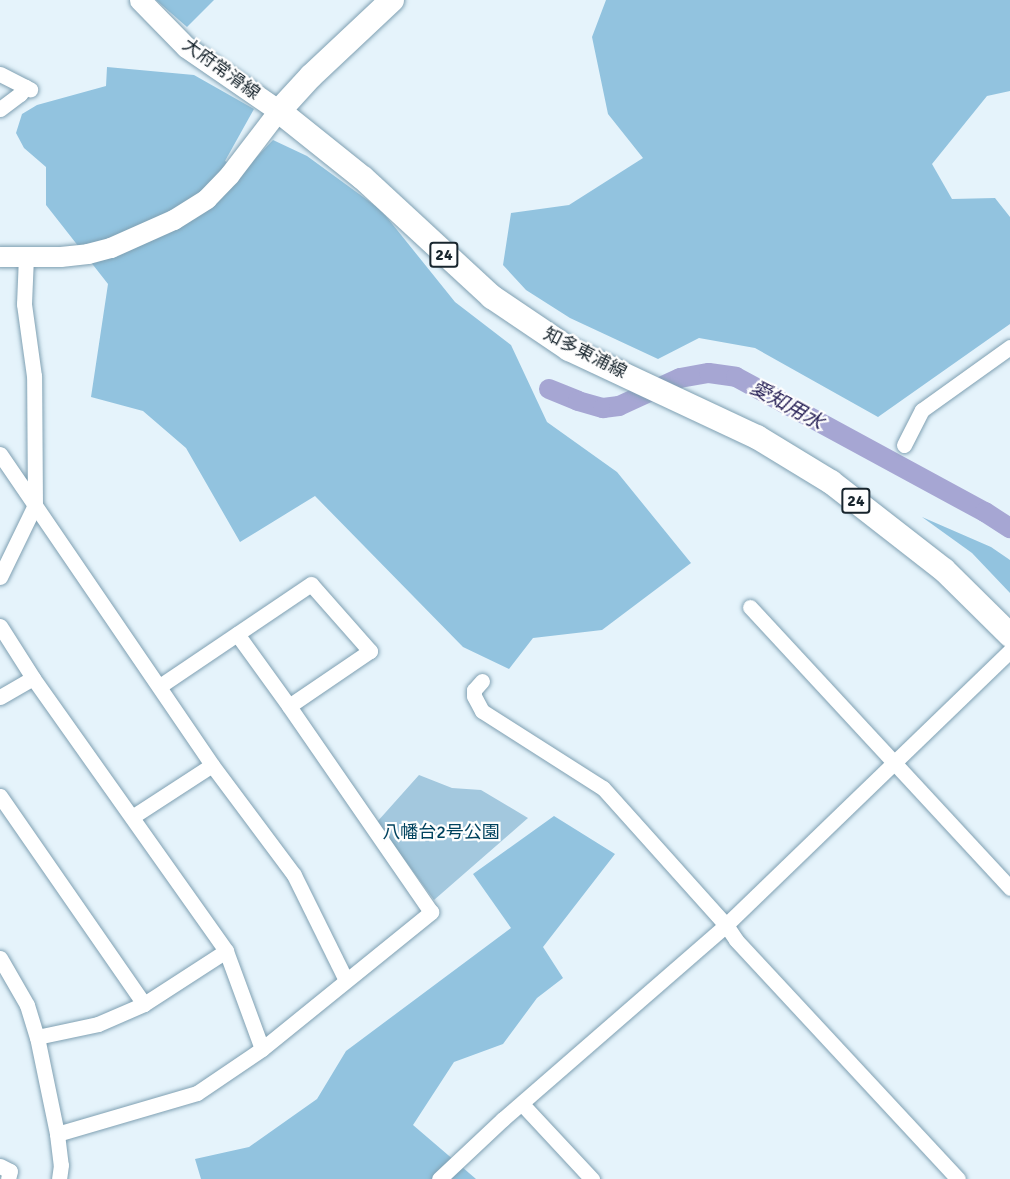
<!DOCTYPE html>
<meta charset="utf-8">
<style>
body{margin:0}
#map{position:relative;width:1010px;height:1179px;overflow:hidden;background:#e5f3fb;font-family:Signika,"Noto Sans JP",sans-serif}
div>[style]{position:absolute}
.green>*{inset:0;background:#a3c8de}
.forest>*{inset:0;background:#92c3df}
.canal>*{height:20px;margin:-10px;padding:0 10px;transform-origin:10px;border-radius:10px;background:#a6a6d3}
.roads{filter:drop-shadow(0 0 2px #7fa0b2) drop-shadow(0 0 2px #7fa0b2)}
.minor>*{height:15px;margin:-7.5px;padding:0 7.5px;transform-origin:7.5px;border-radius:7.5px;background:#fff}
.tertiary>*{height:20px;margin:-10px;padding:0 10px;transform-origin:10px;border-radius:10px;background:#fff}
.secondary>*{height:21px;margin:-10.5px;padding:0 10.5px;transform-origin:10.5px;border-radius:10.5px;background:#fff}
.primary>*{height:24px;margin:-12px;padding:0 12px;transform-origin:12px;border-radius:12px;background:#fff}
span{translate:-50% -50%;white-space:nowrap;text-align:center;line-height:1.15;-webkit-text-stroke:4.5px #fefefe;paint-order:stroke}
.shield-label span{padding:2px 4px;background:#fefefe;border:2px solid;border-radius:4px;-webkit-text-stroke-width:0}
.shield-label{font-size:16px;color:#18252d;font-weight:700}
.street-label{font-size:18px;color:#18252d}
.park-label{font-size:18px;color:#00425e}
.water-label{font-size:20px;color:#272056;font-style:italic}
</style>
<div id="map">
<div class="green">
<div style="clip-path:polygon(419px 775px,452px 788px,481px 790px,528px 818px,434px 900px,377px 822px)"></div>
</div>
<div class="forest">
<div style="clip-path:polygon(156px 0,214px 0,187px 27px)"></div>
<div style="clip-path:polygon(606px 0,1010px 0,1010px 91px,987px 96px,932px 164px,952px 199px,995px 198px,1010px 217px,1010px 324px,878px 417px,755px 348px,699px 338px,658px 359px,570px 318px,526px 290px,503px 265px,511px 213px,569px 205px,643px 158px,608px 114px,592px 37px)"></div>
<div style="clip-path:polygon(107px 67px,194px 75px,254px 109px,225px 161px,243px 171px,273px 140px,307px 156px,381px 210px,455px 302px,511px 345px,547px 422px,617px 472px,691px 563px,602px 630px,533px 638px,509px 669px,463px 647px,315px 496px,240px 542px,186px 448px,143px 411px,91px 397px,108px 284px,46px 205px,46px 167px,24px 148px,16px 133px,22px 114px,37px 105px,106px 86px)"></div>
<div style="clip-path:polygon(922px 517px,991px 547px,1010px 560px,1010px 593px,972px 553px)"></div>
<div style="clip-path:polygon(554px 816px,615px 854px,543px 947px,563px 978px,537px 998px,503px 1044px,454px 1062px,413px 1125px,476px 1179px,201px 1179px,195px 1159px,249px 1147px,317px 1099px,346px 1051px,511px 928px,473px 874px)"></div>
</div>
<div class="canal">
<div style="left:549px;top:389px;width:31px;rotate:22deg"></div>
<div style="left:578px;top:401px;width:26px;rotate:16deg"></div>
<div style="left:603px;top:408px;width:16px;rotate:-7deg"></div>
<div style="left:619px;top:406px;width:67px;rotate:-24.7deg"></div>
<div style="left:680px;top:378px;width:29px;rotate:-10deg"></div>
<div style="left:709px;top:373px;width:27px;rotate:8deg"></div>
<div style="left:736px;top:377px;width:283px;rotate:28.5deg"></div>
<div style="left:985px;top:512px;width:30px;rotate:33deg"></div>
</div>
<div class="roads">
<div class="minor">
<div style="left:0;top:74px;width:34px;rotate:27deg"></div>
<div style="left:0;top:109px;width:25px;rotate:-37deg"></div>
<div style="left:20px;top:94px;width:9px;rotate:-54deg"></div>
<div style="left:904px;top:445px;width:39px;rotate:-63deg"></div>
<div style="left:922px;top:410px;width:108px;rotate:-35.6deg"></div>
<div style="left:0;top:454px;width:376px;rotate:55.7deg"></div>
<div style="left:212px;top:765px;width:137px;rotate:53.3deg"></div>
<div style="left:294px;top:875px;width:117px;rotate:63.7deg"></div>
<div style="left:0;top:577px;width:80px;rotate:-64.1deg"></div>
<div style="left:35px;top:505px;width:129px;rotate:-90.4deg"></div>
<div style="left:34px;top:376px;width:73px;rotate:-97.9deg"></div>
<div style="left:24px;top:304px;width:47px;rotate:-87.6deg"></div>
<div style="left:750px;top:607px;width:383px;rotate:47.2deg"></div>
<div style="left:0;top:626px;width:62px;rotate:57.6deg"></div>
<div style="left:33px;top:678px;width:334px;rotate:54.7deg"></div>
<div style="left:226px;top:951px;width:104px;rotate:69.8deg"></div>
<div style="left:237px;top:634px;width:89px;rotate:54.2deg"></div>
<div style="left:482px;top:681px;width:12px;rotate:132deg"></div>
<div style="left:474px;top:690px;width:6px;rotate:90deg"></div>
<div style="left:474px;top:696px;width:17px;rotate:62deg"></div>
<div style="left:482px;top:711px;width:143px;rotate:32.5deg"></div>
<div style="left:603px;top:788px;width:184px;rotate:48.1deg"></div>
<div style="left:726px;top:925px;width:18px;rotate:56deg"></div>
<div style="left:736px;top:940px;width:326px;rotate:47.1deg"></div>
<div style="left:0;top:697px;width:38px;rotate:-30deg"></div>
<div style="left:0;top:796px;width:253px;rotate:55.3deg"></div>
<div style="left:144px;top:1004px;width:98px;rotate:-32.9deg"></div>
<div style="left:132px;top:817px;width:95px;rotate:-33deg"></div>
<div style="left:0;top:958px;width:54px;rotate:60.1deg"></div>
<div style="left:27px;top:1005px;width:34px;rotate:73deg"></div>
<div style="left:37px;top:1037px;width:99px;rotate:78.3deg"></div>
<div style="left:57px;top:1134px;width:31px;rotate:83deg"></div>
<div style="left:61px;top:1165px;width:14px;rotate:98deg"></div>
<div style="left:37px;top:1037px;width:62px;rotate:-12deg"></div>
<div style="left:98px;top:1024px;width:50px;rotate:-23.5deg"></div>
<div style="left:522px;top:1104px;width:103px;rotate:47deg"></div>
<div style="left:57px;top:1134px;width:146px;rotate:-16.3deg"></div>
<div style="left:197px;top:1093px;width:78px;rotate:-34.1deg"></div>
<div style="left:262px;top:1049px;width:218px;rotate:-39deg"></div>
<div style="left:431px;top:912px;width:250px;rotate:-124.6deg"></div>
<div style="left:289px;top:706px;width:98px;rotate:-34.2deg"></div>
<div style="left:370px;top:651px;width:89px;rotate:-131.4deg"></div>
<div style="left:311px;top:584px;width:182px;rotate:146deg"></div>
<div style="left:0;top:1166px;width:11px;rotate:27deg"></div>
<div style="left:10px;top:1171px;width:8px;rotate:104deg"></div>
<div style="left:439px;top:1179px;width:88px;rotate:-43.2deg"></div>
<div style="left:503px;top:1119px;width:296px;rotate:-41deg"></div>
<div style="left:726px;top:925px;width:395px;rotate:-44deg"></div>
</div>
<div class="tertiary">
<div style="left:0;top:257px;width:61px"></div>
<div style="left:61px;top:257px;width:27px;rotate:-6deg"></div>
<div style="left:88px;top:254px;width:24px;rotate:-15deg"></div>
<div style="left:111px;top:248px;width:69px;rotate:-24deg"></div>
<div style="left:174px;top:220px;width:39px;rotate:-32deg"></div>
<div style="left:207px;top:199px;width:33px;rotate:-46deg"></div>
<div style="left:230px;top:175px;width:81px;rotate:-52.6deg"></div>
</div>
<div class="secondary">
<div style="left:140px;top:0;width:66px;rotate:45.6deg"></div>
<div style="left:186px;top:47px;width:113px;rotate:34.5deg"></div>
</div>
<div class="primary">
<div style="left:392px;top:0;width:111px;rotate:136.8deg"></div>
<div style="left:311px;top:76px;width:47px;rotate:132.4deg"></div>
<div style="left:279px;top:111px;width:107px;rotate:38.6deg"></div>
<div style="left:363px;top:178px;width:176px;rotate:42.7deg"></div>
<div style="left:492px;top:297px;width:93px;rotate:34deg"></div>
<div style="left:569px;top:349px;width:208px;rotate:25.1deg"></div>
<div style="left:757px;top:437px;width:87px;rotate:31.3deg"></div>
<div style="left:831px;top:482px;width:143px;rotate:37.9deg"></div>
<div style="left:944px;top:570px;width:93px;rotate:44.6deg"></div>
</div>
</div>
<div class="shield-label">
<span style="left:444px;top:255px">24</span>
<span style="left:856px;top:501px">24</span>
</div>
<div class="street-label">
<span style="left:221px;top:69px;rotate:36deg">大府常滑線</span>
<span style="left:585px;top:353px;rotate:27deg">知多東浦線</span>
</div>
<div class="park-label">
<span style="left:441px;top:832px">八幡台2号公園</span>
</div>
<div class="water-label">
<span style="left:787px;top:405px;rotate:29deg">愛知用水</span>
</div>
</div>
